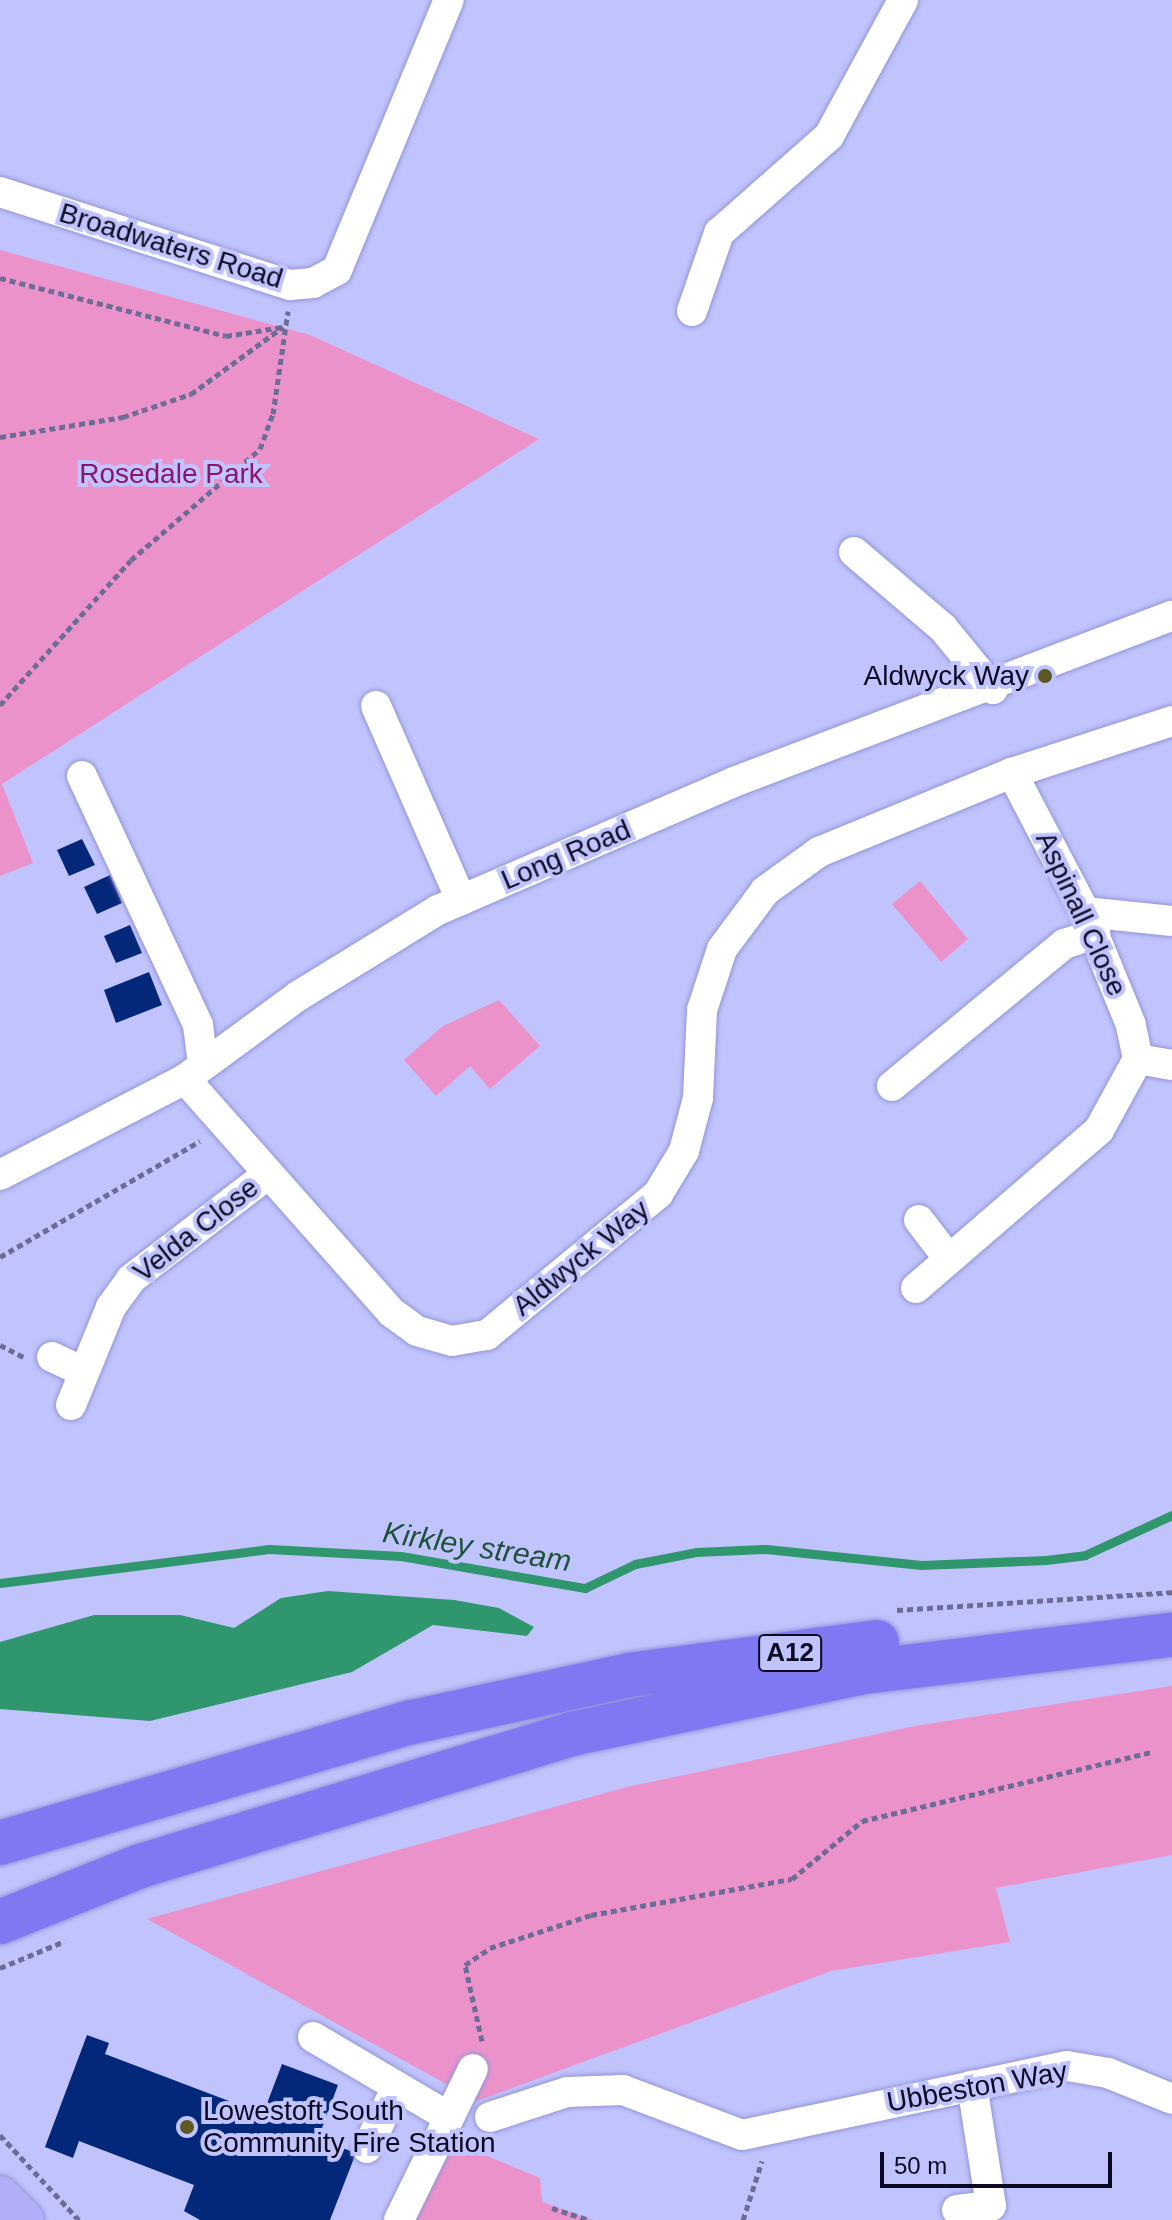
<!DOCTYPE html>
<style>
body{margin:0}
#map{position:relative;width:1172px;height:2220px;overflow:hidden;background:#c1c3fc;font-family:Helvetica,sans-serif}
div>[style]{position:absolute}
.green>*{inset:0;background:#ec92ca}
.water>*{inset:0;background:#2f966d}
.stream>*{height:9px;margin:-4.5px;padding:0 4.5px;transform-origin:4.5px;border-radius:4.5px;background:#2f966d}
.building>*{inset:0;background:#042879}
.path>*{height:5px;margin-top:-2.5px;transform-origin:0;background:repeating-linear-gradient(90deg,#6c6c96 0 6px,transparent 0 10px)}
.roads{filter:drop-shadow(0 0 2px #9395d9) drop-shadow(0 0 2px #9395d9)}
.minor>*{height:30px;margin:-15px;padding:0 15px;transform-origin:15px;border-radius:15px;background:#fff}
.major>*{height:38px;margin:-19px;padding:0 19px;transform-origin:19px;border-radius:19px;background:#b2aef8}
.highway>*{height:44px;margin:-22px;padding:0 22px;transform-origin:22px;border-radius:22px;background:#7f78f3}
.dots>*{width:22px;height:22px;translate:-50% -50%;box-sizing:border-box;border:4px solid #c1c3fc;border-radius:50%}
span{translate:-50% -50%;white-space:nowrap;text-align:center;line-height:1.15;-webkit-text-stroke:8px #c1c3fc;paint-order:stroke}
.shield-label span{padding:2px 6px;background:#c1c3fc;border:2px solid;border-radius:6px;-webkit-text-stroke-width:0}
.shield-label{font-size:26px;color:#0d0b24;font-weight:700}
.street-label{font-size:28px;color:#0d0b24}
.park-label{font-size:28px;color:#8c156b}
.poi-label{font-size:28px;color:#0d0b24}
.right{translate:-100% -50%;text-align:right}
.left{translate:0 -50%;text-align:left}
.water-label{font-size:30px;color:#1c523b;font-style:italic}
.scale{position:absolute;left:880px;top:2152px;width:232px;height:36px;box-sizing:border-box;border:4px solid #0d0b24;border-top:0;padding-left:10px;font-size:24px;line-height:28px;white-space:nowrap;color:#0d0b24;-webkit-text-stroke:6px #c1c3fc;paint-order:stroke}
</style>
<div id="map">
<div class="green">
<div style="clip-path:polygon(0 250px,310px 335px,539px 439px,2px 784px,33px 863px,0 876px)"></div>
<div style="clip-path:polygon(920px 881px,968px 939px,941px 962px,892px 904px)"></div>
<div style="clip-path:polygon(499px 1000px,540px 1046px,490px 1089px,470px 1066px,436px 1096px,404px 1060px,443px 1026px)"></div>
<div style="clip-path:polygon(1172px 1686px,1172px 1855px,996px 1888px,1010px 1942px,831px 1971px,477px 2101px,147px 1919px,627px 1787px,915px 1726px)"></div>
<div style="clip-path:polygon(449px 2140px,540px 2178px,542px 2202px,593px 2220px,410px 2220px)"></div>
</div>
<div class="water">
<div style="clip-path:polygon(328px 1591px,454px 1600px,499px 1608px,534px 1627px,527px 1636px,433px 1625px,352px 1672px,150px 1721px,0 1709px,0 1642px,94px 1615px,180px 1615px,234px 1628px,281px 1598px)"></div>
</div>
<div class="stream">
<div style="left:0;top:1583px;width:271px;rotate:-7.2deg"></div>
<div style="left:269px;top:1549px;width:132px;rotate:3deg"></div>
<div style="left:401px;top:1556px;width:187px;rotate:9.9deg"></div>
<div style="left:585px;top:1588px;width:55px;rotate:-25.6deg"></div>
<div style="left:635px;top:1564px;width:62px;rotate:-11.1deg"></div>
<div style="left:696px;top:1552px;width:70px;rotate:-2.5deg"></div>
<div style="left:766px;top:1549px;width:156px;rotate:5.9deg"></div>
<div style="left:921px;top:1565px;width:125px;rotate:-2.3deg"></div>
<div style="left:1046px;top:1560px;width:39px;rotate:-7deg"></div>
<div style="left:1085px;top:1555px;width:96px;rotate:-24.7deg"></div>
</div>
<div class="building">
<div style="clip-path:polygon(82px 839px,95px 865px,69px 876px,57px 850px)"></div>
<div style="clip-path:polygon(110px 875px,122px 903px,97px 914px,84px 887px)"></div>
<div style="clip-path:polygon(130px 925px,142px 953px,116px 963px,104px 936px)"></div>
<div style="clip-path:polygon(149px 972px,162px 1005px,116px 1023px,104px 990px)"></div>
<div style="clip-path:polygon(87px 2035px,109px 2043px,105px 2054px,263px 2114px,282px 2064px,338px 2085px,318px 2139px,356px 2153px,330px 2220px,200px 2220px,184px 2211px,194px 2185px,79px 2141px,73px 2158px,45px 2147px)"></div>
</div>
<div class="path">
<div style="left:0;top:278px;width:233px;rotate:14.4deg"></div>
<div style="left:226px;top:336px;width:57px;rotate:-9.1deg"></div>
<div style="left:0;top:437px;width:125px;rotate:-9.2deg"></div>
<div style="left:123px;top:417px;width:72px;rotate:-18.7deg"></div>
<div style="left:191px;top:394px;width:114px;rotate:-36.1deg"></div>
<div style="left:0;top:705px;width:195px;rotate:-47.9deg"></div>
<div style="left:131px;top:560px;width:170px;rotate:-40.7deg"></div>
<div style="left:260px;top:449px;width:37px;rotate:-70deg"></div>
<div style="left:273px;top:414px;width:104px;rotate:-81.7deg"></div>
<div style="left:0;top:1257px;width:231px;rotate:-30.1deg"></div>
<div style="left:0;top:1345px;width:28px;rotate:27deg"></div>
<div style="left:897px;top:1610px;width:276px;rotate:-3.7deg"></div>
<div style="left:0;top:1968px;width:70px;rotate:-22.6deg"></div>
<div style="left:482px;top:2041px;width:78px;rotate:-102.6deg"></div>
<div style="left:465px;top:1965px;width:30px;rotate:-34deg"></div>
<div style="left:490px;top:1948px;width:106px;rotate:-18.1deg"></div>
<div style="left:591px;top:1915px;width:204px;rotate:-10.2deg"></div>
<div style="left:792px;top:1879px;width:91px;rotate:-39.6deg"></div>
<div style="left:862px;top:1821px;width:297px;rotate:-13.4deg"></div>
<div style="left:0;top:2135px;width:116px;rotate:47.1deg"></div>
<div style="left:552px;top:2208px;width:38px;rotate:18deg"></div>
<div style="left:743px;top:2220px;width:62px;rotate:-72.1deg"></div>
</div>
<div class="roads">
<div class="minor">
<div style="left:0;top:192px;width:305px;rotate:17.8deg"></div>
<div style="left:290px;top:285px;width:23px;rotate:-5deg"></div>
<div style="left:313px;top:283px;width:27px;rotate:-28deg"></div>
<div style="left:337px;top:270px;width:292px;rotate:-67.5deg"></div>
<div style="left:692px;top:311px;width:83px;rotate:-70.9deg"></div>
<div style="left:719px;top:233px;width:147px;rotate:-41.4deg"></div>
<div style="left:829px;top:136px;width:155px;rotate:-61.4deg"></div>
<div style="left:854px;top:552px;width:117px;rotate:40.5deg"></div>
<div style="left:943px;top:628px;width:79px;rotate:50.7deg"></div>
<div style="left:376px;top:706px;width:212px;rotate:66.3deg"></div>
<div style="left:82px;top:776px;width:275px;rotate:65deg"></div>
<div style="left:198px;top:1025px;width:40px;rotate:82.9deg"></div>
<div style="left:1085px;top:912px;width:87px;rotate:5.9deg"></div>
<div style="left:1138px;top:1059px;width:35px;rotate:10deg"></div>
<div style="left:185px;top:1079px;width:311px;rotate:48.5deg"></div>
<div style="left:391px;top:1312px;width:32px;rotate:36deg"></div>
<div style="left:417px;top:1331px;width:36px;rotate:16deg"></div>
<div style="left:452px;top:1341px;width:36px;rotate:-10deg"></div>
<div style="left:487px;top:1335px;width:222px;rotate:-39.5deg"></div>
<div style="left:658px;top:1194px;width:50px;rotate:-58.8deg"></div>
<div style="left:684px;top:1151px;width:55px;rotate:-75.2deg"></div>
<div style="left:698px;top:1098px;width:88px;rotate:-87.4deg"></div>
<div style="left:702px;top:1010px;width:64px;rotate:-71.8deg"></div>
<div style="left:722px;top:949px;width:72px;rotate:-53.4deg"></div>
<div style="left:765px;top:891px;width:67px;rotate:-35.8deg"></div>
<div style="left:819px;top:852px;width:209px;rotate:-22.3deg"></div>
<div style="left:1012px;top:773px;width:168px;rotate:-18deg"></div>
<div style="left:892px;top:1086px;width:223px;rotate:-39.5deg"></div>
<div style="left:1064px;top:944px;width:33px;rotate:-18deg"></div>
<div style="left:0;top:1175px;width:208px;rotate:-27.4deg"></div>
<div style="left:185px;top:1079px;width:140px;rotate:-36.3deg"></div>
<div style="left:298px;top:996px;width:164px;rotate:-31.6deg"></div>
<div style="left:438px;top:910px;width:322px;rotate:-23.4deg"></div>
<div style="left:734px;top:782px;width:468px;rotate:-20.8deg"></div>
<div style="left:919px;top:1220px;width:48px;rotate:52.7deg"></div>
<div style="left:916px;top:1288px;width:242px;rotate:-40.8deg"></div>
<div style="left:1099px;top:1130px;width:81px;rotate:-61.2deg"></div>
<div style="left:1138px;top:1059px;width:35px;rotate:-102deg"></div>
<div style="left:1131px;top:1025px;width:122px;rotate:-112.2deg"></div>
<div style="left:1085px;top:912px;width:157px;rotate:-117.7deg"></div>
<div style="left:52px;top:1357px;width:35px;rotate:25deg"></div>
<div style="left:71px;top:1405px;width:106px;rotate:-67.8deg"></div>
<div style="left:111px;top:1307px;width:34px;rotate:-54deg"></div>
<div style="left:131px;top:1279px;width:171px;rotate:-37.4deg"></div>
<div style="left:313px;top:2037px;width:158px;rotate:30.5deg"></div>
<div style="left:490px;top:2117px;width:81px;rotate:-18deg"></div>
<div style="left:567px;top:2092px;width:56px;rotate:-2deg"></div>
<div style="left:623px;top:2090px;width:127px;rotate:20.7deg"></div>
<div style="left:742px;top:2135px;width:332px;rotate:-12deg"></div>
<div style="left:1067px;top:2066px;width:42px;rotate:9.7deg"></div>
<div style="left:1108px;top:2073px;width:69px;rotate:22.1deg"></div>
<div style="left:367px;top:2148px;width:68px;rotate:-63.8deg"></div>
<div style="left:957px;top:2210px;width:34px;rotate:-7deg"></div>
<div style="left:991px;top:2206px;width:122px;rotate:-98.9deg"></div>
<div style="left:399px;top:2220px;width:168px;rotate:-63.9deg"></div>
</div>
<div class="major">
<div style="left:0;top:2195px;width:35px;rotate:45deg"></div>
</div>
<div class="highway">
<div style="left:0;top:1843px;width:429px;rotate:-16.4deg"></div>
<div style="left:412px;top:1722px;width:222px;rotate:-12.2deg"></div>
<div style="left:629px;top:1675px;width:250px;rotate:-7.6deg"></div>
<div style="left:0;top:1922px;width:151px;rotate:-21.8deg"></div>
<div style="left:140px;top:1866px;width:452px;rotate:-17deg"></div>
<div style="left:572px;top:1734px;width:299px;rotate:-12deg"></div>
<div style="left:864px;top:1672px;width:310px;rotate:-6.9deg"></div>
</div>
</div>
<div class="dots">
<div style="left:1045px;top:676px;background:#5e5824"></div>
<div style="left:187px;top:2127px;background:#5e5824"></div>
</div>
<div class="shield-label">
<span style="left:790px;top:1653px">A12</span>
</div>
<div class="street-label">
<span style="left:171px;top:246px;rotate:17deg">Broadwaters Road</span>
<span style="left:566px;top:855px;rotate:-23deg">Long Road</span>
<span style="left:1081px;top:914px;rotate:65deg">Aspinall Close</span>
<span style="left:196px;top:1230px;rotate:-38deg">Velda Close</span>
<span style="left:581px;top:1258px;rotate:-39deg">Aldwyck Way</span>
<span style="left:977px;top:2087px;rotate:-10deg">Ubbeston Way</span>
</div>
<div class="park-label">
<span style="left:171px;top:474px">Rosedale Park</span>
</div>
<div class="poi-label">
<span class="right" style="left:1029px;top:676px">Aldwyck Way</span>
<span class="left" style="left:203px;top:2127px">Lowestoft South<br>Community Fire Station</span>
</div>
<div class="water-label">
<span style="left:477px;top:1547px;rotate:9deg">Kirkley stream</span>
</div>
<div class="scale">50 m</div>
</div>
